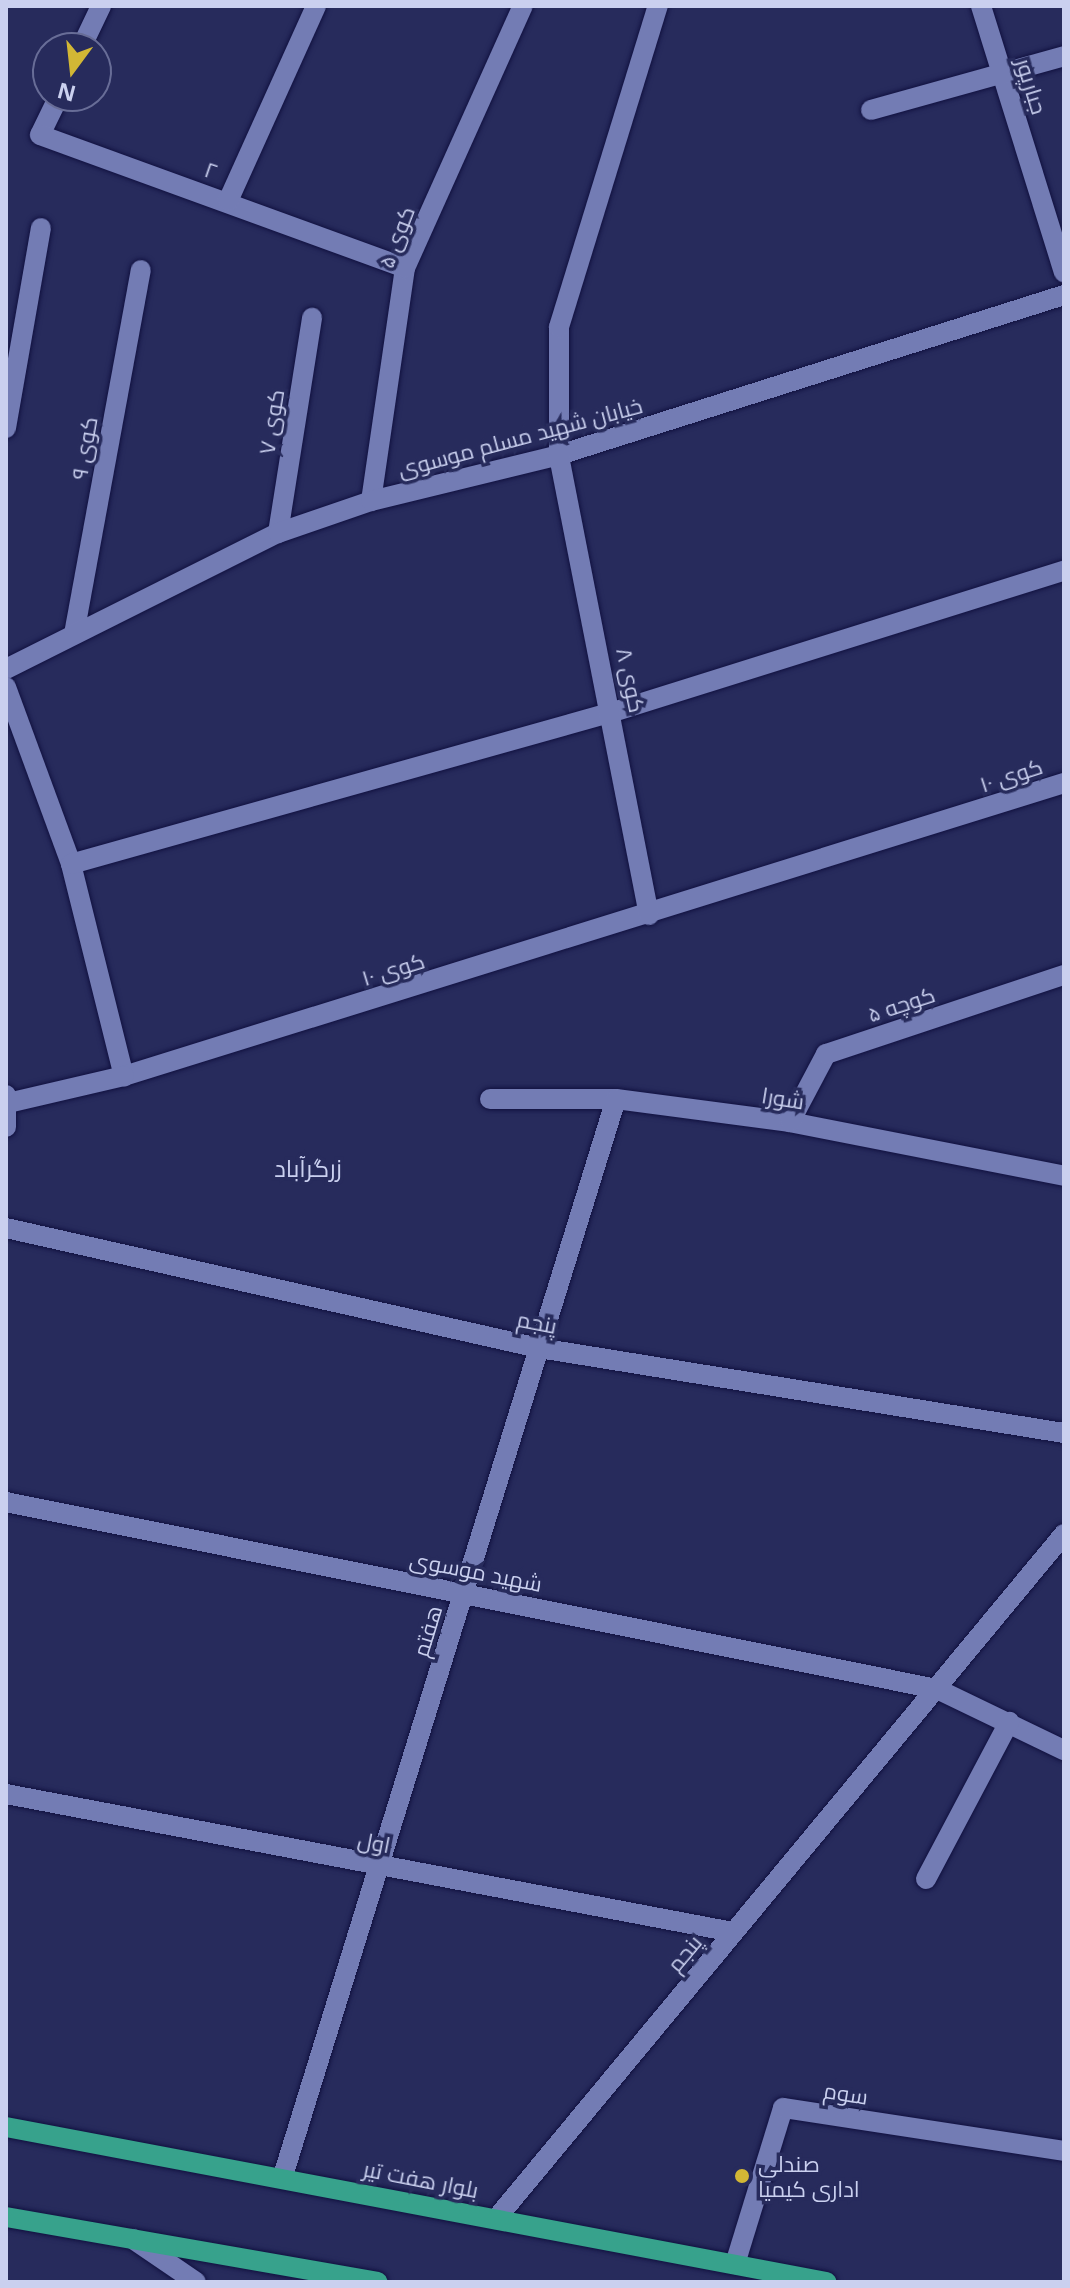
<!DOCTYPE html>
<meta charset="utf-8">
<style>
body{margin:0}
#map{position:relative;width:1070px;height:2288px;overflow:hidden;background:#272b5c;font-family:"Noto Sans",Cairo,sans-serif}
div>[style]{position:absolute}
.roads{filter:drop-shadow(0 0 2px #111140) drop-shadow(0 0 2px #111140)}
.minor>*{height:20px;margin:-10px;padding:0 10px;transform-origin:10px;border-radius:10px;background:#737cb4}
.major>*{height:20px;margin:-10px;padding:0 10px;transform-origin:10px;border-radius:10px;background:#37a28c}
.dots>*{width:22px;height:22px;translate:-50% -50%;box-sizing:border-box;border:4px solid #272b5c;border-radius:50%}
span{translate:-50% -50%;white-space:nowrap;text-align:center;line-height:1.15;-webkit-text-stroke:7px #272b5c;paint-order:stroke}
.street-label{font-size:22px;color:#cad0ef}
.poi-label{font-size:22px;color:#cad0ef}
.left{translate:0 -50%;text-align:left}
.neighbourhood-label{font-size:24px;color:#cad0ef}
.frame{position:absolute;inset:0;border:8px solid #cad0ef;pointer-events:none}
.north{position:absolute;left:32px;top:32px;width:80px;height:80px;box-sizing:border-box;background:#272b5c;border:2px solid #686d97;border-radius:50%;rotate:195deg;font-size:22px;font-weight:700;line-height:32px;text-align:center;color:#cad0ef}
.north::after{content:'';display:block;margin:auto;width:28px;height:36px;background:#d2b735;clip-path:polygon(50% 0,100% 100%,50% 72%,0 100%)}
</style>
<div id="map">
<div class="roads">
<div class="minor">
<div style="left:981px;top:6px;width:279px;rotate:72.7deg"></div>
<div style="left:81px;top:48px;width:47px;rotate:-64.5deg"></div>
<div style="left:59px;top:96px;width:43px;rotate:116deg"></div>
<div style="left:40px;top:135px;width:388px;rotate:20deg"></div>
<div style="left:871px;top:110px;width:200px;rotate:-15.6deg"></div>
<div style="left:228px;top:201px;width:214px;rotate:-65.7deg"></div>
<div style="left:6px;top:428px;width:203px;rotate:-80.1deg"></div>
<div style="left:371px;top:501px;width:235px;rotate:-81.7deg"></div>
<div style="left:405px;top:268px;width:287px;rotate:-65.8deg"></div>
<div style="left:278px;top:533px;width:218px;rotate:-81deg"></div>
<div style="left:74px;top:634px;width:370px;rotate:-79.6deg"></div>
<div style="left:6px;top:669px;width:304px;rotate:-26.6deg"></div>
<div style="left:278px;top:533px;width:98px;rotate:-19deg"></div>
<div style="left:371px;top:501px;width:194px;rotate:-13.7deg"></div>
<div style="left:559px;top:455px;width:530px;rotate:-17.58deg"></div>
<div style="left:6px;top:687px;width:189px;rotate:69.8deg"></div>
<div style="left:71px;top:864px;width:219px;rotate:76deg"></div>
<div style="left:124px;top:1076px;width:985px;rotate:-17.31deg"></div>
<div style="left:71px;top:864px;width:563px;rotate:-15.67deg"></div>
<div style="left:613px;top:712px;width:473px;rotate:-17.4deg"></div>
<div style="left:649px;top:915px;width:469px;rotate:-101.1deg"></div>
<div style="left:559px;top:455px;width:128px;rotate:-90deg"></div>
<div style="left:559px;top:327px;width:336px;rotate:-72.9deg"></div>
<div style="left:6px;top:1095px;width:32px;rotate:90deg"></div>
<div style="left:490px;top:1099px;width:126px"></div>
<div style="left:616px;top:1099px;width:176px;rotate:7.5deg"></div>
<div style="left:790px;top:1122px;width:279px;rotate:11.1deg"></div>
<div style="left:8px;top:1103px;width:119px;rotate:-13.1deg"></div>
<div style="left:790px;top:1122px;width:77px;rotate:-62.1deg"></div>
<div style="left:826px;top:1054px;width:251px;rotate:-18.4deg"></div>
<div style="left:6px;top:1228px;width:546px;rotate:12.69deg"></div>
<div style="left:539px;top:1348px;width:532px;rotate:9.2deg"></div>
<div style="left:6px;top:1502px;width:950px;rotate:11.36deg"></div>
<div style="left:937px;top:1689px;width:141px;rotate:25.7deg"></div>
<div style="left:6px;top:1794px;width:740px;rotate:10.75deg"></div>
<div style="left:926px;top:1879px;width:178px;rotate:-62.1deg"></div>
<div style="left:283px;top:2176px;width:1127px;rotate:-72.82deg"></div>
<div style="left:496px;top:2219px;width:890px;rotate:-50.33deg"></div>
<div style="left:133px;top:2239px;width:76px;rotate:34.3deg"></div>
<div style="left:735px;top:2264px;width:163px;rotate:-72.9deg"></div>
<div style="left:783px;top:2108px;width:284px;rotate:8.7deg"></div>
</div>
<div class="major">
<div style="left:6px;top:2127px;width:835px;rotate:10.7deg"></div>
<div style="left:6px;top:2217px;width:377px;rotate:9.9deg"></div>
</div>
</div>
<div class="dots">
<div style="left:742px;top:2176px;background:#d2b735"></div>
</div>
<div class="street-label">
<span style="left:1032px;top:86px;rotate:73deg">جبارپور</span>
<span style="left:211px;top:170px;rotate:19deg">۲</span>
<span style="left:396px;top:237px;rotate:-69deg">کوی ۵</span>
<span style="left:271px;top:422px;rotate:-81deg">کوی ۷</span>
<span style="left:520px;top:437px;rotate:-15deg">خیابان شهید مسلم موسوی</span>
<span style="left:84px;top:448px;rotate:-80deg">کوی ۹</span>
<span style="left:631px;top:680px;rotate:78deg">کوی ۸</span>
<span style="left:1011px;top:775px;rotate:-18deg">کوی ۱۰</span>
<span style="left:393px;top:969px;rotate:-17deg">کوی ۱۰</span>
<span style="left:901px;top:1004px;rotate:-18deg">کوچه ۵</span>
<span style="left:783px;top:1098px;rotate:9deg">شورا</span>
<span style="left:537px;top:1322px;rotate:11deg">پنجم</span>
<span style="left:476px;top:1571px;rotate:11deg">شهید موسوی</span>
<span style="left:427px;top:1631px;rotate:-73deg">هفتم</span>
<span style="left:374px;top:1842px;rotate:11deg">اول</span>
<span style="left:684px;top:1953px;rotate:-50deg">پنجم</span>
<span style="left:846px;top:2093px;rotate:9deg">سوم</span>
<span style="left:421px;top:2179px;rotate:11deg">بلوار هفت تیر</span>
</div>
<div class="poi-label">
<span class="left" style="left:758px;top:2176px">صندلی<br>اداری کیمیا</span>
</div>
<div class="neighbourhood-label">
<span style="left:308px;top:1168px">زرگرآباد</span>
</div>
<div class="frame"></div>
<div class="north">N</div>
</div>
